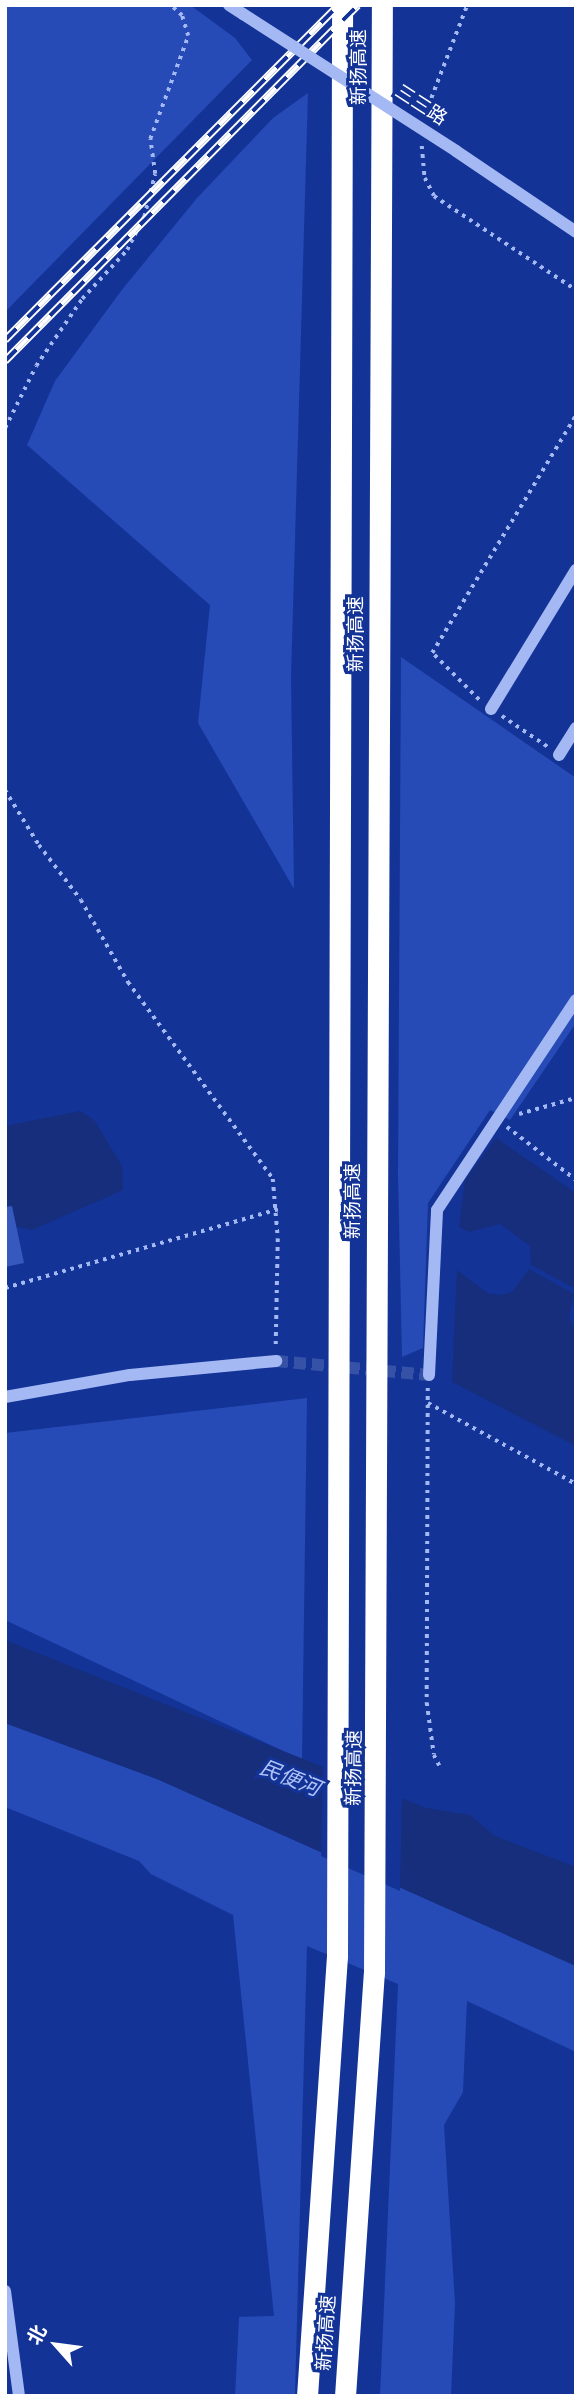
<!DOCTYPE html>
<meta charset="utf-8">
<style>
body{margin:0}
#map{position:relative;width:581px;height:2401px;overflow:hidden;background:#133397;font-family:Inter,"Noto Sans SC",sans-serif}
div>[style]{position:absolute}
.green>*{inset:0;background:#264ab6}
.water>*{inset:0;background:#162e7b}
.pier>*{inset:0;background:#133397}
.building>*{inset:0;background:#3758bd}
.minor-tunnel>*{height:12px;margin-top:-6px;transform-origin:0;background:repeating-linear-gradient(90deg,#3652a7 0 12px,transparent 0 18px)}
.path>*{height:3.5px;margin-top:-1.75px;transform-origin:0;background:repeating-linear-gradient(90deg,#a4b8f3 0 3.5px,transparent 0 8.5px)}
.minor>*{height:12px;margin:-6px;padding:0 6px;transform-origin:6px;border-radius:6px;background:#a4b8f3}
.highway>*{height:21px;margin:-10.5px;padding:0 10.5px;transform-origin:10.5px;border-radius:10.5px;background:#fff}
.rail>*{height:8px;margin-top:-4px;transform-origin:0;background:repeating-linear-gradient(90deg,#133397 0 16px,#fff 0 32px);box-sizing:border-box;border-block:2px solid #fff}
.minor-bridge>*{height:12px;margin:-6px;padding:0 6px;transform-origin:6px;border-radius:6px;background:#a4b8f3}
span{translate:-50% -50%;white-space:nowrap;text-align:center;line-height:1.15;-webkit-text-stroke:6px #133397;paint-order:stroke}
.street-label{font-size:19px;color:#fff}
.water-label{font-size:21px;color:#b1c4f9;font-style:italic}
.frame{position:absolute;inset:0;border:7px solid #fff;pointer-events:none}
.north{position:absolute;left:21px;top:2310px;width:70px;height:70px;-webkit-text-stroke:5px #133397;paint-order:stroke;rotate:298deg;font-size:19px;font-weight:700;line-height:28px;text-align:center;color:#fff}
.north::after{content:'';display:block;margin:auto;width:24px;height:32px;background:#fff;clip-path:polygon(50% 0,100% 100%,50% 72%,0 100%)}
</style>
<div id="map">
<div class="green">
<div style="clip-path:polygon(5px 5px,190px 5px,235px 38px,252px 60px,5px 312px)"></div>
<div style="clip-path:polygon(308px 93px,291px 677px,294px 889px,198px 723px,210px 605px,27px 445px,55px 381px,121px 291px,197px 198px,273px 118px)"></div>
<div style="clip-path:polygon(401px 657px,576px 778px,576px 1023px,510px 1120px,490px 1110px,428px 1203px,423px 1348px,402px 1357px,398px 1175px)"></div>
<div style="clip-path:polygon(307px 1398px,302px 1760px,5px 1620px,5px 1433px)"></div>
<div style="clip-path:polygon(5px 1723px,157px 1779px,576px 1966px,576px 2052px,467px 2001px,463px 2092px,444px 2125px,455px 2303px,451px 2396px,380px 2396px,398px 1984px,307px 1946px,295px 2396px,235px 2396px,239px 2317px,274px 2316px,233px 1915px,151px 1874px,139px 1861px,5px 1807px)"></div>
</div>
<div class="water">
<div style="clip-path:polygon(80px 1111px,94px 1120px,122px 1166px,123px 1190px,32px 1230px,13px 1226px,5px 1219px,5px 1126px)"></div>
<div style="clip-path:polygon(496px 1138px,576px 1193px,576px 1289px,531px 1265px,530px 1246px,500px 1224px,469px 1232px,459px 1227px,465px 1180px)"></div>
<div style="clip-path:polygon(529px 1269px,574px 1294px,569px 1317px,576px 1332px,576px 1446px,452px 1382px,457px 1270px,487px 1293px,501px 1295px,512px 1292px)"></div>
<div style="clip-path:polygon(5px 1640px,426px 1808px,470px 1815px,495px 1836px,576px 1867px,576px 1966px,157px 1779px,5px 1723px)"></div>
</div>
<div class="pier">
<div style="clip-path:polygon(323px 1763px,402px 1794px,400px 1891px,321px 1856px)"></div>
</div>
<div class="building">
<div style="clip-path:polygon(12px 1206px,24px 1263px,5px 1267px,5px 1207px)"></div>
</div>
<div class="minor-tunnel">
<div style="left:276px;top:1361px;width:154px;rotate:5.2deg"></div>
</div>
<div class="path">
<div style="left:425px;top:114px;width:117px;rotate:-68.9deg"></div>
<div style="left:422px;top:146px;width:32px;rotate:85deg"></div>
<div style="left:425px;top:178px;width:20px;rotate:63deg"></div>
<div style="left:434px;top:196px;width:170px;rotate:33.5deg"></div>
<div style="left:5px;top:428px;width:69px;rotate:-63.4deg"></div>
<div style="left:36px;top:366px;width:81px;rotate:-55.5deg"></div>
<div style="left:82px;top:299px;width:67px;rotate:-47.4deg"></div>
<div style="left:127px;top:250px;width:37px;rotate:-63deg"></div>
<div style="left:144px;top:217px;width:44px;rotate:-75.7deg"></div>
<div style="left:155px;top:174px;width:35px;rotate:-98deg"></div>
<div style="left:150px;top:139px;width:110px;rotate:-69.7deg"></div>
<div style="left:188px;top:36px;width:21px;rotate:-107deg"></div>
<div style="left:182px;top:16px;width:16px;rotate:-137deg"></div>
<div style="left:479px;top:700px;width:66px;rotate:-135deg"></div>
<div style="left:432px;top:653px;width:278px;rotate:-58.8deg"></div>
<div style="left:502px;top:716px;width:55px;rotate:34deg"></div>
<div style="left:5px;top:790px;width:65px;rotate:58.3deg"></div>
<div style="left:39px;top:845px;width:69px;rotate:52.6deg"></div>
<div style="left:81px;top:900px;width:95px;rotate:60.2deg"></div>
<div style="left:128px;top:982px;width:245px;rotate:53.6deg"></div>
<div style="left:273px;top:1179px;width:60px;rotate:85.2deg"></div>
<div style="left:278px;top:1239px;width:109px;rotate:91.1deg"></div>
<div style="left:519px;top:1114px;width:59px;rotate:-15.7deg"></div>
<div style="left:507px;top:1127px;width:87px;rotate:37.5deg"></div>
<div style="left:5px;top:1288px;width:284px;rotate:-16.1deg"></div>
<div style="left:428px;top:1388px;width:315px;rotate:90.2deg"></div>
<div style="left:427px;top:1703px;width:52px;rotate:82.3deg"></div>
<div style="left:434px;top:1755px;width:16px;rotate:63deg"></div>
<div style="left:428px;top:1403px;width:169px;rotate:28.7deg"></div>
</div>
<div class="minor">
<div style="left:229px;top:5px;width:17px;rotate:33deg"></div>
<div style="left:456px;top:151px;width:145px;rotate:34deg"></div>
<div style="left:491px;top:709px;width:163px;rotate:-58.6deg"></div>
<div style="left:559px;top:755px;width:32px;rotate:-58deg"></div>
<div style="left:429px;top:1375px;width:165px;rotate:-87.2deg"></div>
<div style="left:437px;top:1210px;width:252px;rotate:-56.5deg"></div>
<div style="left:5px;top:1397px;width:127px;rotate:-10deg"></div>
<div style="left:130px;top:1375px;width:147px;rotate:-5.5deg"></div>
<div style="left:5px;top:2291px;width:106px;rotate:82.4deg"></div>
</div>
<div class="highway">
<div style="left:307px;top:2396px;width:441px;rotate:-86.1deg"></div>
<div style="left:337px;top:1956px;width:1951px;rotate:-89.85deg"></div>
<div style="left:345px;top:2396px;width:424px;rotate:-86.1deg"></div>
<div style="left:374px;top:1973px;width:1968px;rotate:-89.77deg"></div>
</div>
<div class="rail">
<div style="left:5px;top:340px;width:473px;rotate:-45.1deg"></div>
<div style="left:5px;top:361px;width:501px;rotate:-45.24deg"></div>
</div>
<div class="minor-bridge">
<div style="left:243px;top:14px;width:253px;rotate:32.7deg"></div>
</div>
<div class="street-label">
<span style="left:359px;top:67px;rotate:-90deg">新扬高速</span>
<span style="left:421px;top:105px;rotate:33deg">三三路</span>
<span style="left:356px;top:634px;rotate:-90deg">新扬高速</span>
<span style="left:353px;top:1201px;rotate:-90deg">新扬高速</span>
<span style="left:354px;top:1768px;rotate:-89deg">新扬高速</span>
<span style="left:326px;top:2333px;rotate:-86deg">新扬高速</span>
</div>
<div class="water-label">
<span style="left:290px;top:1778px;rotate:22deg">民便河</span>
</div>
<div class="frame"></div>
<div class="north">北</div>
</div>
